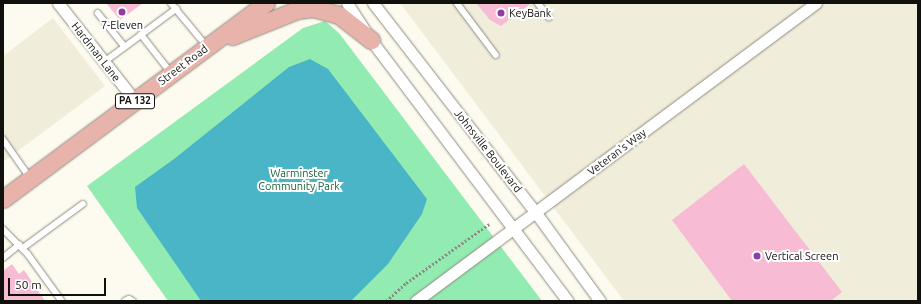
<!DOCTYPE html>
<style>
body{margin:0}
#map{position:relative;width:921px;height:304px;overflow:hidden;background:#fdfbef;font-family:Ubuntu,sans-serif}
div>[style]{position:absolute}
.built>*{inset:0;background:#f0eddb}
.green>*{inset:0;background:#92ecb1}
.water>*{inset:0;background:#4ab5c6}
.building>*{inset:0;background:#f7bcd4}
.path>*{height:2.5px;margin-top:-1.25px;transform-origin:0;background:repeating-linear-gradient(90deg,#8c8b83 0 2px,transparent 0 4px)}
.roads{filter:drop-shadow(0 0 1px #8e8c81) drop-shadow(0 0 1px #8e8c81)}
.lane>*{height:5.5px;margin:-2.75px;padding:0 2.75px;transform-origin:2.75px;border-radius:2.75px;background:#fff}
.street>*{height:11px;margin:-5.5px;padding:0 5.5px;transform-origin:5.5px;border-radius:5.5px;background:#fff}
.primary>*{height:17px;margin:-8.5px;padding:0 8.5px;transform-origin:8.5px;border-radius:8.5px;background:#e8b3aa}
.dots>*{width:11px;height:11px;translate:-50% -50%;box-sizing:border-box;border:2px solid #fff;border-radius:50%}
span{translate:-50% -50%;white-space:nowrap;text-align:center;line-height:1.15;-webkit-text-stroke:4px #fff;paint-order:stroke}
.shield-label span{padding:1px 3px;background:#fff;border:1px solid;border-radius:3px;-webkit-text-stroke-width:0}
.shield-label{font-size:10px;color:#10100c;font-weight:700}
.poi-label{font-size:11px;color:#10100c}
.left{translate:0 -50%;text-align:left}
.street-label{font-size:11px;color:#10100c}
.park-label{font-size:11px;color:#1b5f38}
.frame{position:absolute;inset:0;border:4px solid #10100c;pointer-events:none}
.scale{position:absolute;left:8px;top:278px;width:98px;height:18px;box-sizing:border-box;border:2px solid #10100c;border-top:0;padding-left:5px;font-size:12px;line-height:14px;white-space:nowrap;color:#10100c;-webkit-text-stroke:3px #fff;paint-order:stroke}
</style>
<div id="map">
<div class="built">
<div style="clip-path:polygon(400px 3px,918px 3px,918px 301px,624px 301px)"></div>
<div style="clip-path:polygon(53px 18px,105px 86px,3px 162px,3px 56px)"></div>
</div>
<div class="green">
<div style="clip-path:polygon(325px 21px,339px 33px,542px 301px,168px 301px,87px 186px,303px 28px)"></div>
</div>
<div class="water">
<div style="clip-path:polygon(310px 59px,328px 69px,427px 199px,422px 214px,388px 264px,351px 301px,201px 301px,137px 208px,135px 187px,174px 159px,289px 67px)"></div>
</div>
<div class="building">
<div style="clip-path:polygon(106px 3px,143px 3px,120px 20px)"></div>
<div style="clip-path:polygon(476px 3px,531px 3px,501px 26px,490px 20px)"></div>
<div style="clip-path:polygon(744px 164px,842px 292px,831px 301px,732px 301px,672px 220px)"></div>
<div style="clip-path:polygon(12px 264px,19px 274px,24px 270px,45px 301px,3px 301px,3px 271px)"></div>
</div>
<div class="path">
<div style="left:386px;top:301px;width:27px;rotate:-42deg"></div>
<div style="left:406px;top:283px;width:102px;rotate:-35.4deg"></div>
</div>
<div class="roads">
<div class="lane">
<div style="left:171px;top:3px;width:55px;rotate:50.2deg"></div>
<div style="left:457px;top:3px;width:65px;rotate:53.1deg"></div>
<div style="left:538px;top:3px;width:18px;rotate:52deg"></div>
<div style="left:98px;top:13px;width:43px;rotate:51.5deg"></div>
<div style="left:104px;top:62px;width:46px;rotate:-36.1deg"></div>
<div style="left:170px;top:72px;width:47px;rotate:-128.1deg"></div>
<div style="left:141px;top:35px;width:44px;rotate:-36.6deg"></div>
<div style="left:3px;top:139px;width:45px;rotate:54.9deg"></div>
<div style="left:3px;top:229px;width:35px;rotate:45deg"></div>
<div style="left:28px;top:254px;width:58px;rotate:54.1deg"></div>
<div style="left:23px;top:248px;width:74px;rotate:-36.3deg"></div>
<div style="left:3px;top:258px;width:21px;rotate:-39deg"></div>
<div style="left:125px;top:301px;width:4px;rotate:-27deg"></div>
<div style="left:129px;top:299px;width:4px;rotate:27deg"></div>
</div>
<div class="street">
<div style="left:58px;top:3px;width:125px;rotate:51.8deg"></div>
<div style="left:347px;top:3px;width:44px;rotate:57deg"></div>
<div style="left:371px;top:40px;width:327px;rotate:53deg"></div>
<div style="left:373px;top:3px;width:266px;rotate:52.2deg"></div>
<div style="left:536px;top:213px;width:109px;rotate:54deg"></div>
<div style="left:416px;top:301px;width:499px;rotate:-36.7deg"></div>
</div>
<div class="primary">
<div style="left:232px;top:36px;width:70px;rotate:-21.8deg"></div>
<div style="left:297px;top:10px;width:16px;rotate:-7deg"></div>
<div style="left:313px;top:8px;width:27px;rotate:15deg"></div>
<div style="left:339px;top:15px;width:41px;rotate:38deg"></div>
<div style="left:3px;top:199px;width:328px;rotate:-36.7deg"></div>
</div>
</div>
<div class="dots">
<div style="left:122px;top:12px;background:#923ba7"></div>
<div style="left:501px;top:13px;background:#923ba7"></div>
<div style="left:757px;top:256px;background:#923ba7"></div>
</div>
<div class="shield-label">
<span style="left:135px;top:101px">PA 132</span>
</div>
<div class="poi-label">
<span class="left" style="left:509px;top:13px">KeyBank</span>
<span style="left:122px;top:25px">7-Eleven</span>
<span class="left" style="left:765px;top:256px">Vertical Screen</span>
</div>
<div class="street-label">
<span style="left:96px;top:52px;rotate:52deg">Hardman Lane</span>
<span style="left:183px;top:65px;rotate:-37deg">Street Road</span>
<span style="left:488px;top:151px;rotate:52deg">Johnsville Boulevard</span>
<span style="left:617px;top:152px;rotate:-37deg">Veteran's Way</span>
</div>
<div class="park-label">
<span style="left:299px;top:180px">Warminster<br>Community Park</span>
</div>
<div class="frame"></div>
<div class="scale">50 m</div>
</div>
